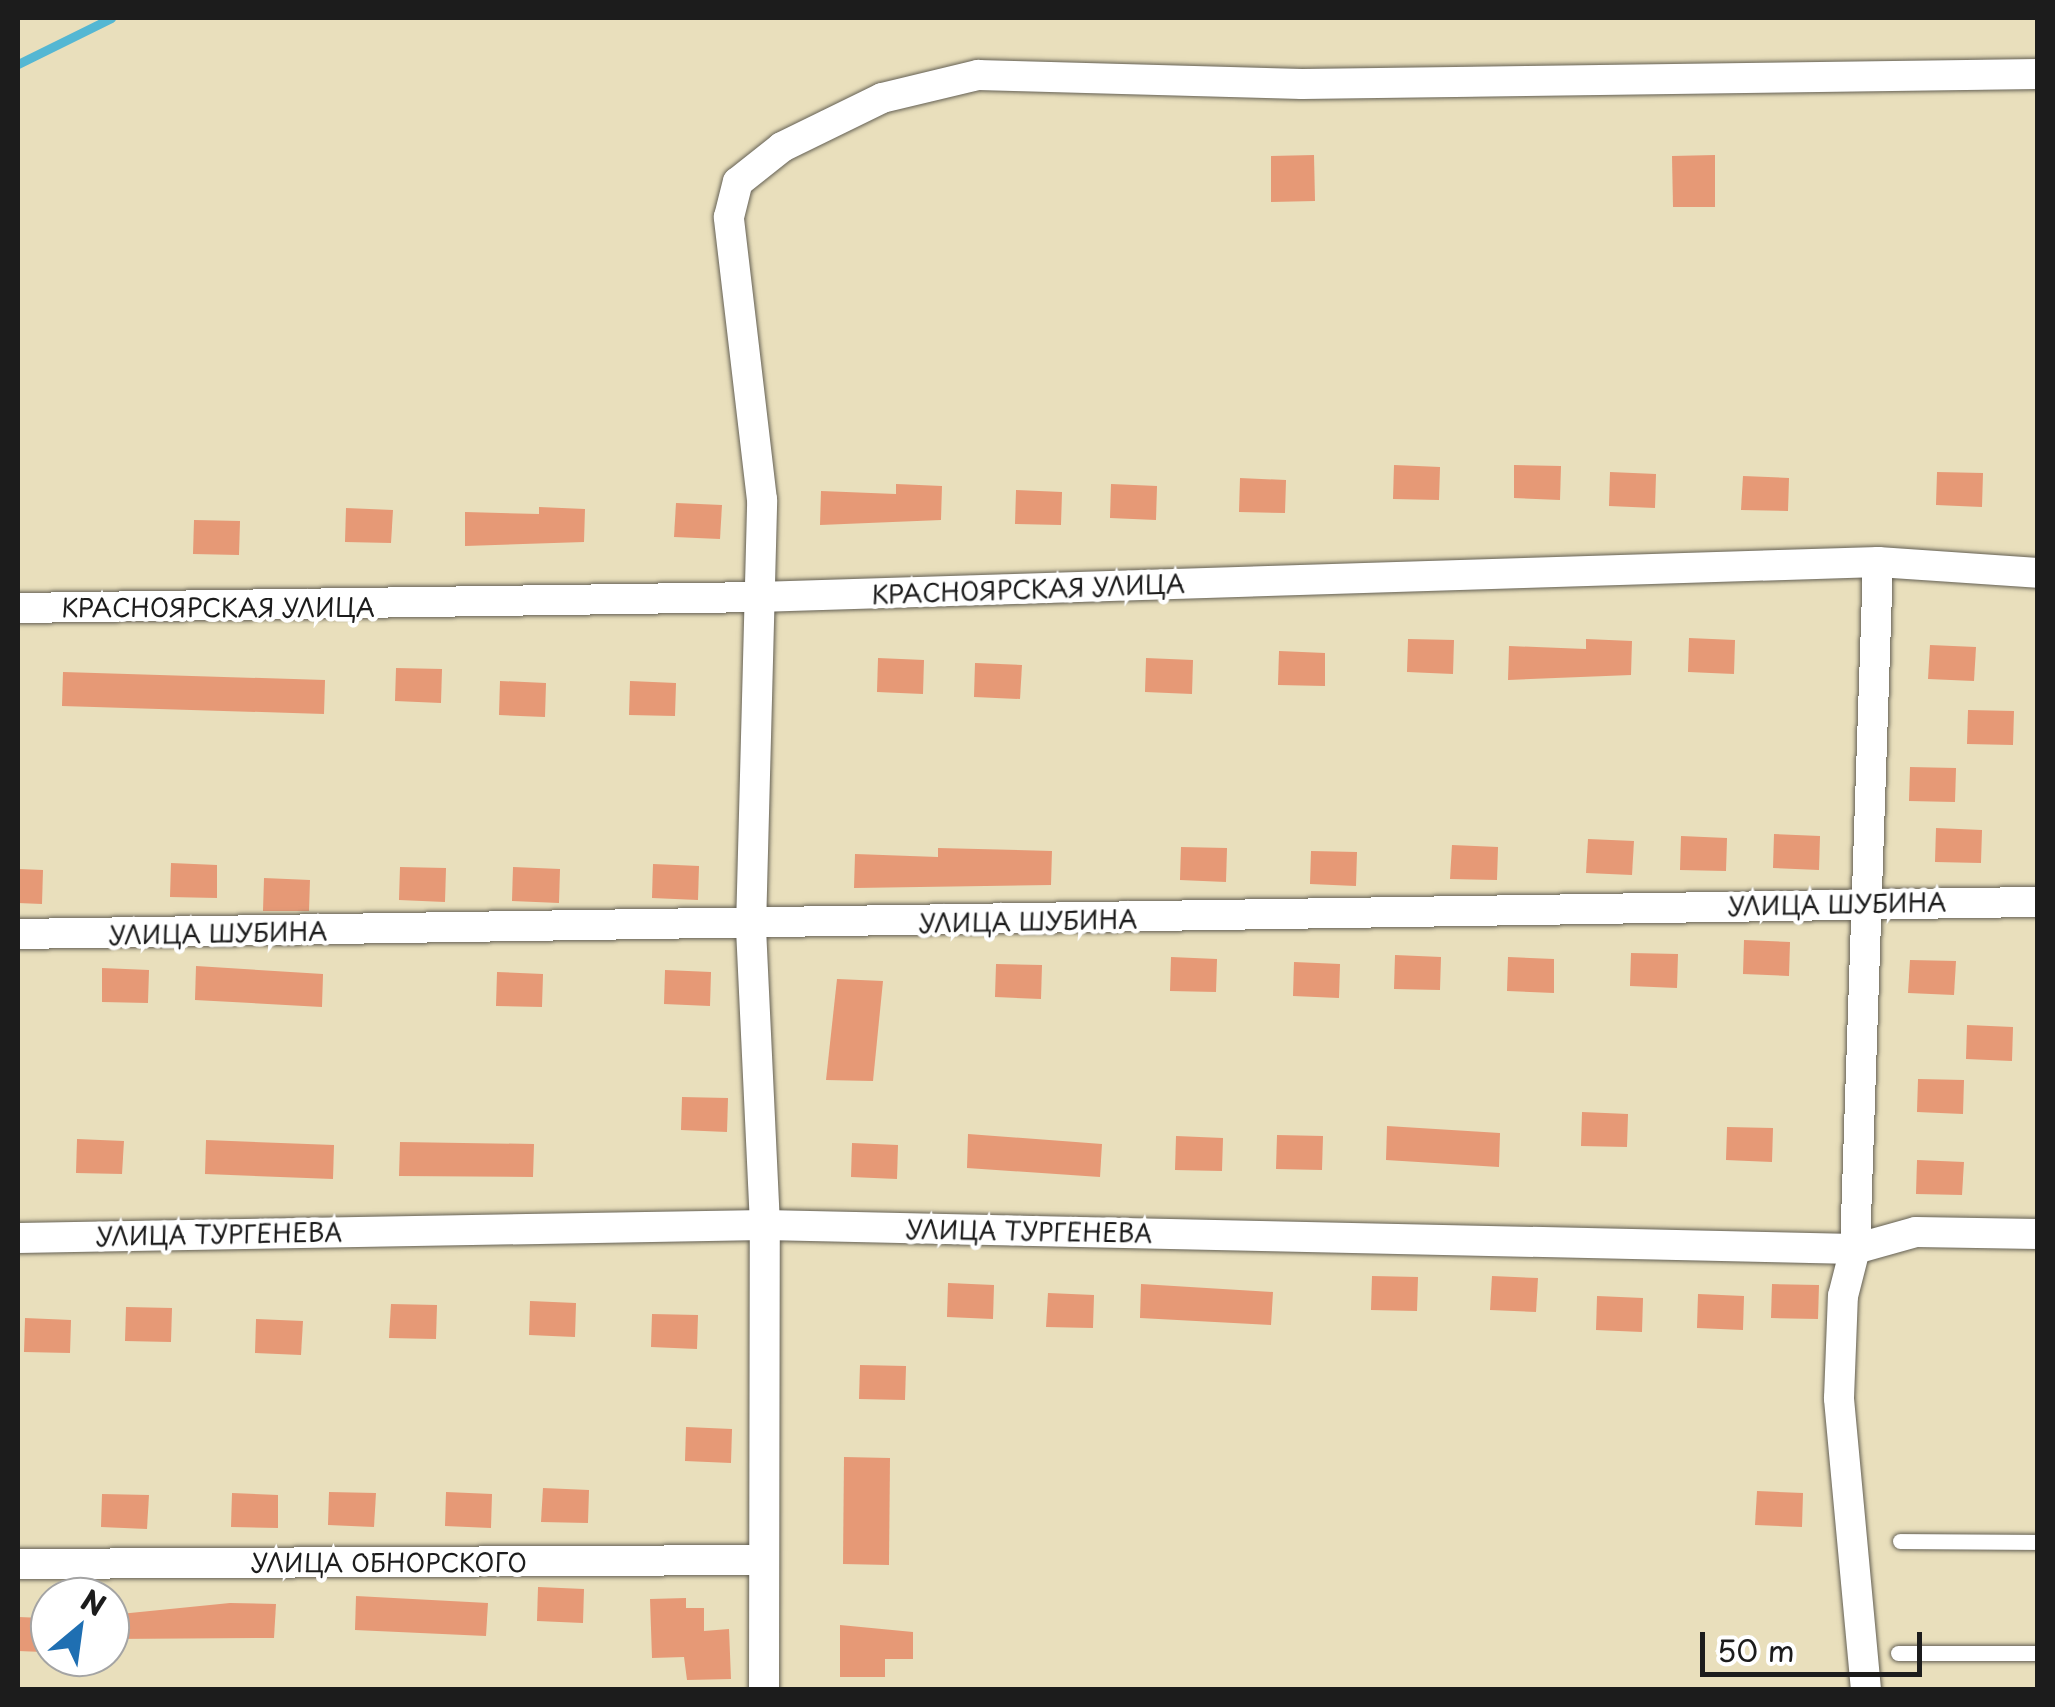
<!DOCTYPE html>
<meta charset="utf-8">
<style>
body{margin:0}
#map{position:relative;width:2055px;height:1707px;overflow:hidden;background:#e9dfbc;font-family:"Playpen Sans",sans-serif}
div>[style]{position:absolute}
.stream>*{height:9px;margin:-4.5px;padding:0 4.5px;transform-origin:4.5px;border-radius:4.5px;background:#54b7d3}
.building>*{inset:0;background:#e69976}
.roads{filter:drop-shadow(0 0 2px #646054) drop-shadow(0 0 2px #646054)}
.lane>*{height:15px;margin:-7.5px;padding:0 7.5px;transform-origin:7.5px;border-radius:7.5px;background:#fff}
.street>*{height:30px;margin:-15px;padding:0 15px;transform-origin:15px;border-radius:15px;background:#fff}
span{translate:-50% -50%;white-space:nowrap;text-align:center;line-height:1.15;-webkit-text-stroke:9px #fff;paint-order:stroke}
.street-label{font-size:25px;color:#1c1c1c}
.frame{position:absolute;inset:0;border:20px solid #1c1c1c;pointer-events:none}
.north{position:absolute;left:30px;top:1577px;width:100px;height:100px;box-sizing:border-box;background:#fff;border:2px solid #a4a4a4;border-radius:50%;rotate:29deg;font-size:28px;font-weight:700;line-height:40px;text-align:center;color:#1c1c1c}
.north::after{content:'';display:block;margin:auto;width:35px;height:45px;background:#1f6fb2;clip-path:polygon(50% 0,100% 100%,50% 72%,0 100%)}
.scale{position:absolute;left:1700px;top:1632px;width:222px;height:45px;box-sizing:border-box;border:5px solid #1c1c1c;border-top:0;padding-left:12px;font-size:30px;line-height:35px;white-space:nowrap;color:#1c1c1c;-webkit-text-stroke:8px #fff;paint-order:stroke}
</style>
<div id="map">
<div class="stream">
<div style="left:18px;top:64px;width:104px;rotate:-26.3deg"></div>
</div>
<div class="building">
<div style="clip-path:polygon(1314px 155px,1315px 201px,1271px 202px,1271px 156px)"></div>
<div style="clip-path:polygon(1715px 155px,1715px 207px,1673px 207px,1672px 156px)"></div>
<div style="clip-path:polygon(1394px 465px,1440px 467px,1439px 500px,1393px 499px)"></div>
<div style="clip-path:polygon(1514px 465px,1561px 466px,1560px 500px,1514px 498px)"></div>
<div style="clip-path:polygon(1610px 472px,1656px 474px,1655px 508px,1609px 506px)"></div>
<div style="clip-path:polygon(1937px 472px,1983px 473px,1982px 507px,1936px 505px)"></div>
<div style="clip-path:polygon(1743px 476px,1789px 478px,1788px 511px,1741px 510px)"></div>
<div style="clip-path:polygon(1240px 478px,1286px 480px,1285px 513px,1239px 512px)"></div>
<div style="clip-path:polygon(896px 484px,942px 486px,941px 520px,820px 525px,821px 491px,896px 494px)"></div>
<div style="clip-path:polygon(1111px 484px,1157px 486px,1156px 520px,1110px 518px)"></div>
<div style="clip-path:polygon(1016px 490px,1062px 492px,1061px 525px,1015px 524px)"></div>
<div style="clip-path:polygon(676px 503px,722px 505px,720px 539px,674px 537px)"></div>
<div style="clip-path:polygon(539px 507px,585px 509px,584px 542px,465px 546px,465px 512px,539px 514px)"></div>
<div style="clip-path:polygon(346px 508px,393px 510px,391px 543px,345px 542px)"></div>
<div style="clip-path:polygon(194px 520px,240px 521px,239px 555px,193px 554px)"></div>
<div style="clip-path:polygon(1689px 638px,1735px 640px,1734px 674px,1688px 672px)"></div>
<div style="clip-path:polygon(1408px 639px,1454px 640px,1453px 674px,1407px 672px)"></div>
<div style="clip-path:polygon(1586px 639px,1632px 641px,1631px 675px,1508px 680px,1509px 646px,1586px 649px)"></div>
<div style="clip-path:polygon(1930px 645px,1976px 647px,1974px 681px,1928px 679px)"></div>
<div style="clip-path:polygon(1279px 651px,1325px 653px,1325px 686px,1278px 685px)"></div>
<div style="clip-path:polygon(878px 658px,924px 660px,923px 694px,877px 692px)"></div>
<div style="clip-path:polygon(1146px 658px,1193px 660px,1192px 694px,1145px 692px)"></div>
<div style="clip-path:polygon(975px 663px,1022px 665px,1020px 699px,974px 697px)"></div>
<div style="clip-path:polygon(396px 668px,442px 669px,441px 703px,395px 701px)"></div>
<div style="clip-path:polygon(63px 672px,325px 680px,324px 714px,62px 706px)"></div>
<div style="clip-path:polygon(500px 681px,546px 683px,545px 717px,499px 715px)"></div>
<div style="clip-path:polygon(630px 681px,676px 683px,675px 716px,629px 715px)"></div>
<div style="clip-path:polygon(1968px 710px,2014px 711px,2013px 745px,1967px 744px)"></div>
<div style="clip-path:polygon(1910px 767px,1956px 768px,1955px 802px,1909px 801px)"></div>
<div style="clip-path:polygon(1936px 828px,1982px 830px,1981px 863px,1935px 862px)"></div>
<div style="clip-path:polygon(1774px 834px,1820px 836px,1819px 870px,1773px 868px)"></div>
<div style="clip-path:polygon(1681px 836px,1727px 838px,1726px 871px,1680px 870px)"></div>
<div style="clip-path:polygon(1588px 839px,1634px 841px,1632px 875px,1586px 873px)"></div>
<div style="clip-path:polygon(1452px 845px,1498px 847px,1497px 880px,1450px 879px)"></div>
<div style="clip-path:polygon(1181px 847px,1227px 848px,1226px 882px,1180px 880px)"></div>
<div style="clip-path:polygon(938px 848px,1052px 851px,1051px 885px,854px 888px,855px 854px,938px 857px)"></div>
<div style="clip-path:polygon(1311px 851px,1357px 852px,1356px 886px,1310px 884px)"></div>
<div style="clip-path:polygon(171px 863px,217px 865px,217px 898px,170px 897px)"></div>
<div style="clip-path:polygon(653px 864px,699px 866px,698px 900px,652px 898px)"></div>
<div style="clip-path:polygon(400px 867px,446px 868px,445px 902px,399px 900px)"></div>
<div style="clip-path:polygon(513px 867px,560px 869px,559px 903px,512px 901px)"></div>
<div style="clip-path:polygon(18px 869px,43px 870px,42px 904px,18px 903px)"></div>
<div style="clip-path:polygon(264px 878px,310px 880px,309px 911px,263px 911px)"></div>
<div style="clip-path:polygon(1744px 940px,1790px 942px,1789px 976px,1743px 974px)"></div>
<div style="clip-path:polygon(1631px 953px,1678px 954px,1677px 988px,1630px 986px)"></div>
<div style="clip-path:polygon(1395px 955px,1441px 957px,1440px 990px,1394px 989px)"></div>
<div style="clip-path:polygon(1171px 957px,1217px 959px,1216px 992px,1170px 991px)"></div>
<div style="clip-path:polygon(1508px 957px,1554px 959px,1554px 993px,1507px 991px)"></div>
<div style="clip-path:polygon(1910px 960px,1956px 961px,1954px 995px,1908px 993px)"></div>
<div style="clip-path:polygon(1294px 962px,1340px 964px,1339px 998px,1293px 996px)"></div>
<div style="clip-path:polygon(996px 964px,1042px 965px,1041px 999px,995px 997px)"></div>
<div style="clip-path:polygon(196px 966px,323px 974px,322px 1007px,195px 1000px)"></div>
<div style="clip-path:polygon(102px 968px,149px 970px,148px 1003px,102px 1002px)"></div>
<div style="clip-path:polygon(665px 970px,711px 972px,710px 1006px,664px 1004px)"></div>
<div style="clip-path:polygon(497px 972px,543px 974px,542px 1007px,496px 1006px)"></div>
<div style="clip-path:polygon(837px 979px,883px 981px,873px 1081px,826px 1080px)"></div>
<div style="clip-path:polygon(1967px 1025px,2013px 1027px,2012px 1061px,1966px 1059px)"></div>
<div style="clip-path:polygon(1918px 1079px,1964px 1080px,1963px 1114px,1917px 1112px)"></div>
<div style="clip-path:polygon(682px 1097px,728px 1098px,727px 1132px,681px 1130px)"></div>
<div style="clip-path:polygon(1582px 1112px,1628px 1114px,1627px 1147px,1581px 1146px)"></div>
<div style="clip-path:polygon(1387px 1126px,1500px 1133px,1499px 1167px,1386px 1160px)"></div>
<div style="clip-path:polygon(1727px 1127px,1773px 1128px,1772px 1162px,1726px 1160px)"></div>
<div style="clip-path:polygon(968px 1134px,1102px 1144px,1100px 1177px,967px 1168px)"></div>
<div style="clip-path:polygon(1277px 1135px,1323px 1136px,1322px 1170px,1276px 1169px)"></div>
<div style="clip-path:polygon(1176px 1136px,1223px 1138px,1222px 1171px,1175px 1170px)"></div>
<div style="clip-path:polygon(77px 1139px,124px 1141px,122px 1174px,76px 1173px)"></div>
<div style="clip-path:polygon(206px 1140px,334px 1145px,333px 1179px,205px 1174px)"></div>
<div style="clip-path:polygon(400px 1142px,534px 1144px,533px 1177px,399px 1176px)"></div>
<div style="clip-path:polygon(852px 1143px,898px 1145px,897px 1179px,851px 1177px)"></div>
<div style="clip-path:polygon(1917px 1160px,1964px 1162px,1962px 1195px,1916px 1194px)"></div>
<div style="clip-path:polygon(1372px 1276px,1418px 1277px,1417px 1311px,1371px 1310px)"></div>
<div style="clip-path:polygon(1492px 1276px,1538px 1278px,1536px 1312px,1490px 1310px)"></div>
<div style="clip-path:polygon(948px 1283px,994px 1285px,993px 1319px,947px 1317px)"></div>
<div style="clip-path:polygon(1141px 1284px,1273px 1292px,1271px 1325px,1140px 1318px)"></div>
<div style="clip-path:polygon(1772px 1284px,1819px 1285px,1818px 1319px,1771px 1318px)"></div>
<div style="clip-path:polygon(1048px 1293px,1094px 1295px,1093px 1328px,1046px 1327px)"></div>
<div style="clip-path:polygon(1698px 1294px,1744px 1296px,1743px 1330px,1697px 1328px)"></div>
<div style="clip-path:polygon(1597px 1296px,1643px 1298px,1642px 1332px,1596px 1330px)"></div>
<div style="clip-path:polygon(530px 1301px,576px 1303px,575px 1337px,529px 1335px)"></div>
<div style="clip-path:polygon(391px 1304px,437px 1305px,436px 1339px,389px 1338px)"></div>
<div style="clip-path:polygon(126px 1307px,172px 1308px,171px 1342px,125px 1341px)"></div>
<div style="clip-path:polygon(652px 1314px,698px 1315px,697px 1349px,651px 1347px)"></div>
<div style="clip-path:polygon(25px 1318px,71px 1320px,70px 1353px,24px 1352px)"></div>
<div style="clip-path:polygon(256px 1319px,303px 1321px,301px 1355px,255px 1353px)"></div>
<div style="clip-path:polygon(860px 1365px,906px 1366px,905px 1400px,859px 1399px)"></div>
<div style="clip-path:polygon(686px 1427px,732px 1429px,731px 1463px,685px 1461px)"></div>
<div style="clip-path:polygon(844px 1457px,890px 1458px,889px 1565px,843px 1564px)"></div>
<div style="clip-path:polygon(543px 1488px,589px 1490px,588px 1523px,541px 1522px)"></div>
<div style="clip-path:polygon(1757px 1491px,1803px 1493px,1802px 1527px,1755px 1525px)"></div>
<div style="clip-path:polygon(329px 1492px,376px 1493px,374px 1527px,328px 1525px)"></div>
<div style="clip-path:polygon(446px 1492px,492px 1494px,491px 1528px,445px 1526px)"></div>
<div style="clip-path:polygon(232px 1493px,278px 1495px,278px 1528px,231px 1527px)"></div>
<div style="clip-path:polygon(102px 1494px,149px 1495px,147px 1529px,101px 1527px)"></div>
<div style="clip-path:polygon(538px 1587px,584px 1589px,583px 1623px,537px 1621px)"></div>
<div style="clip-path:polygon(356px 1596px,488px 1603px,486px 1636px,355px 1630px)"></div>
<div style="clip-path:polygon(686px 1598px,686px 1608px,704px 1608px,704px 1631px,729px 1629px,731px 1679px,687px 1680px,684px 1657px,652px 1658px,650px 1599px)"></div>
<div style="clip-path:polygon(230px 1603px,276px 1604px,274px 1638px,110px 1639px,110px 1615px)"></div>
<div style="clip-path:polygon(18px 1617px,44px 1618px,43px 1652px,18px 1651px)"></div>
<div style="clip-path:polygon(840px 1625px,913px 1632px,913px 1659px,885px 1659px,885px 1677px,840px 1677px)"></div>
</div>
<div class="roads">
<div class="lane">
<div style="left:1900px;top:1541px;width:138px;rotate:0.4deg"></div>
<div style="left:1898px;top:1653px;width:140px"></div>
</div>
<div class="street">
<div style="left:18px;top:608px;width:740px;rotate:-0.85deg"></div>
<div style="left:758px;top:597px;width:1121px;rotate:-1.79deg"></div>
<div style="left:1878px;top:562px;width:160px;rotate:3.9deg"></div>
<div style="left:18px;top:934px;width:2020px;rotate:-0.91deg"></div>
<div style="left:18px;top:1238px;width:747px;rotate:-1deg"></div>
<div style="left:765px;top:1225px;width:1090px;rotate:1.26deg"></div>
<div style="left:1855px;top:1249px;width:63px;rotate:-15.6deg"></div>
<div style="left:1916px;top:1232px;width:122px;rotate:0.9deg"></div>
<div style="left:18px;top:1564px;width:743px;rotate:-0.31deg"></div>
<div style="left:764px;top:1690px;width:465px;rotate:-89.9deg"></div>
<div style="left:765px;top:1225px;width:297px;rotate:-92.7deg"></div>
<div style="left:751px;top:928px;width:428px;rotate:-88.5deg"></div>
<div style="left:762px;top:500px;width:285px;rotate:-96.7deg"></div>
<div style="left:729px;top:217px;width:36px;rotate:-76deg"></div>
<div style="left:738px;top:182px;width:56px;rotate:-38.5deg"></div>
<div style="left:782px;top:147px;width:111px;rotate:-26.1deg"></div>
<div style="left:882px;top:98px;width:99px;rotate:-13.5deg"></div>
<div style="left:978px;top:75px;width:324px;rotate:1.6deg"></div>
<div style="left:1302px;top:84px;width:736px;rotate:-0.78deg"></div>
<div style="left:1866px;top:1690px;width:293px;rotate:-95.3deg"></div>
<div style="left:1839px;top:1398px;width:102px;rotate:-87.8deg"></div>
<div style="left:1843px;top:1296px;width:49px;rotate:-75.7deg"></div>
<div style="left:1855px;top:1249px;width:687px;rotate:-88.08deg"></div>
</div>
</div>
<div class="street-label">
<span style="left:1028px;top:589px;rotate:-2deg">КРАСНОЯРСКАЯ УЛИЦА</span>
<span style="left:218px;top:607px">КРАСНОЯРСКАЯ УЛИЦА</span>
<span style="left:1837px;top:904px;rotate:-1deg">УЛИЦА ШУБИНА</span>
<span style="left:1028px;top:921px;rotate:-1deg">УЛИЦА ШУБИНА</span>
<span style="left:218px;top:933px;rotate:-1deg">УЛИЦА ШУБИНА</span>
<span style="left:1029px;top:1231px;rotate:1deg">УЛИЦА ТУРГЕНЕВА</span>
<span style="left:219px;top:1234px;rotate:-1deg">УЛИЦА ТУРГЕНЕВА</span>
<span style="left:389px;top:1562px">УЛИЦА ОБНОРСКОГО</span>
</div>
<div class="frame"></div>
<div class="north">N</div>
<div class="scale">50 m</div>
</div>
